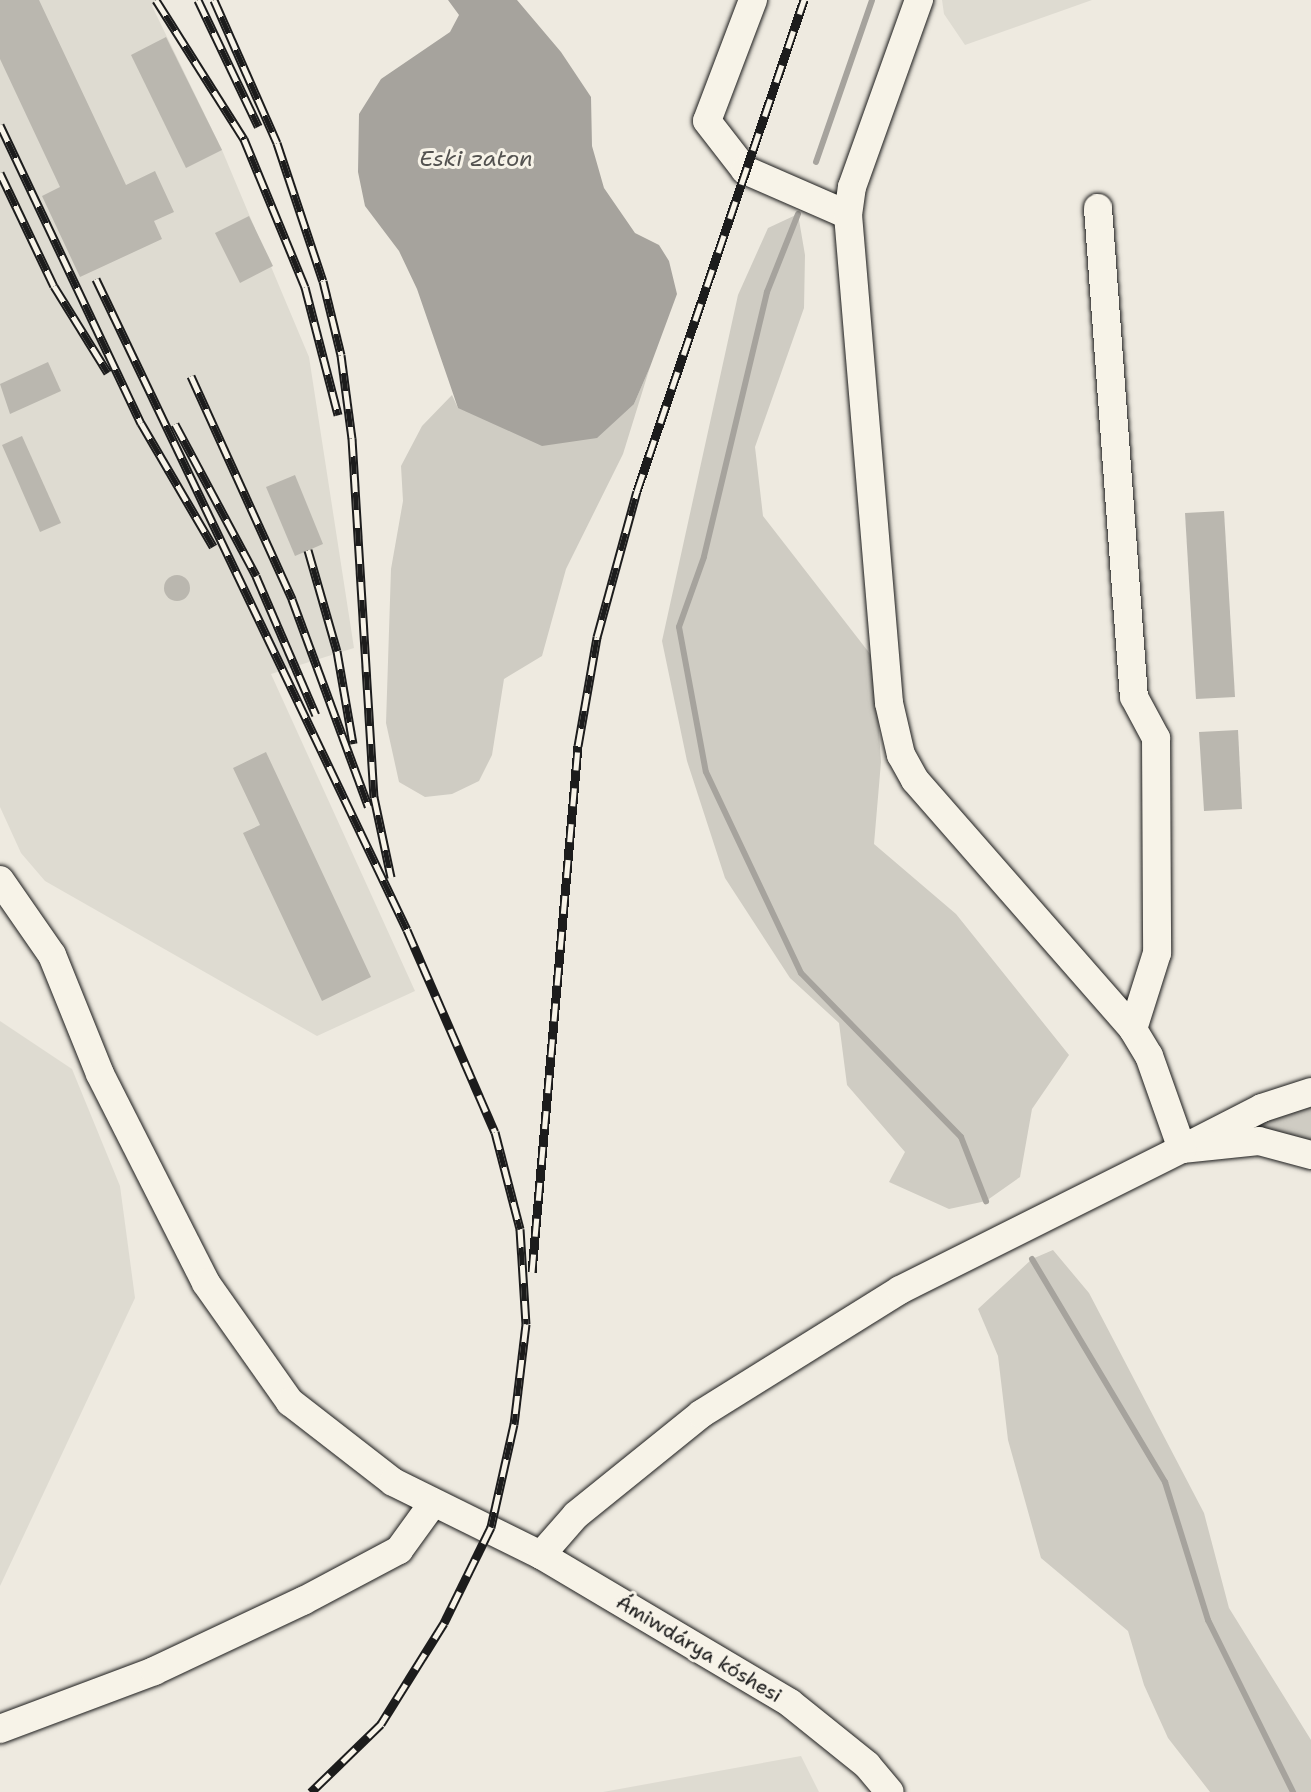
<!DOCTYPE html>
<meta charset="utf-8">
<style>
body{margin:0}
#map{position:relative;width:1311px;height:1792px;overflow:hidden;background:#eeeae0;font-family:"Shantell Sans",sans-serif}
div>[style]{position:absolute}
.built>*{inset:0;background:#dedbd1}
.green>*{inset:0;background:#cfccc3}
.water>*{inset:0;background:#a6a39d}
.stream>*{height:6px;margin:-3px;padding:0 3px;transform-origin:3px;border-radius:3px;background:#a6a39d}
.building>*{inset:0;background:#bab7af}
.round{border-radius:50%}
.roads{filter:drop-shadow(0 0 2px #1c1c1c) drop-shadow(0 0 2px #1c1c1c)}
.minor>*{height:28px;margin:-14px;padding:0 14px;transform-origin:14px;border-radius:14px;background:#f7f3e8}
.rail>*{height:9px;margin-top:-4.5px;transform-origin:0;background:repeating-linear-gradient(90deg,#f7f3e8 0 18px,#1c1c1c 0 36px);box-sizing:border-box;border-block:2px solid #1c1c1c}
span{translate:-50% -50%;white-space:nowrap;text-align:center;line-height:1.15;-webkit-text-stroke:6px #f7f3e8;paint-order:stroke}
.street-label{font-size:20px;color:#1c1c1c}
.water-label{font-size:22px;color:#535250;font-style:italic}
</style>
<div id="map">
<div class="built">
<div style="clip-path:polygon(0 0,160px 0,152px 6px,222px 150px,309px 357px,354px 648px,271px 674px,415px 991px,317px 1036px,45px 881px,21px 853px,0 807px)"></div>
<div style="clip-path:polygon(942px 0,1092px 0,965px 45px,944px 14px)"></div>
<div style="clip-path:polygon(0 1021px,72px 1069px,120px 1186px,135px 1298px,0 1586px)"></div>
<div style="clip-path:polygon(801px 1756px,819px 1792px,603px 1792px)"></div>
</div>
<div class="green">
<div style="clip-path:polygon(798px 214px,805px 255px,804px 308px,755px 447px,763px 516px,874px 659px,881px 762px,874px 844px,956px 914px,1069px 1055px,1032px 1109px,1020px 1177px,986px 1201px,949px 1209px,889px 1182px,905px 1152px,847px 1085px,839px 1023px,790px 978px,725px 878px,687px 761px,662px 641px,738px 295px,768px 228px)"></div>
<div style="clip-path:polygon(650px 367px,623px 454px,566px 569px,542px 656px,504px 679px,492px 755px,479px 781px,452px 794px,425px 797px,399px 782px,386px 723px,391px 569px,403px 501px,401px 466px,422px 426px,452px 395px,458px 408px,634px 404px)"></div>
<div style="clip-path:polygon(1311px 1105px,1311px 1142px,1248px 1130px,1286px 1113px)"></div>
<div style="clip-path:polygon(1053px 1250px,1089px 1293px,1204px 1513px,1229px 1608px,1311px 1740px,1311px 1792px,1210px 1792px,1168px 1738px,1144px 1685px,1128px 1631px,1041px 1558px,1008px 1440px,998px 1356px,978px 1309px,1032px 1259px)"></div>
</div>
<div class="water">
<div style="clip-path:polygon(448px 0,517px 0,561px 52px,591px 97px,592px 146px,604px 188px,635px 233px,659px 245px,669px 261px,677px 294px,650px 367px,634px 404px,597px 438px,542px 446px,458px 408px,417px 289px,399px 251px,365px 206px,358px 172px,359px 114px,381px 79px,450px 32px,459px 15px)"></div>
</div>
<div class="stream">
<div style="left:816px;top:162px;width:171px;rotate:-70.9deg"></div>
<div style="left:798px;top:214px;width:84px;rotate:111.7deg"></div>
<div style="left:767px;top:292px;width:272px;rotate:103.4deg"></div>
<div style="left:704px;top:557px;width:74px;rotate:109.7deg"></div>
<div style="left:679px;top:627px;width:147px;rotate:79.5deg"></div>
<div style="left:706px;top:772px;width:222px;rotate:64.7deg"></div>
<div style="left:801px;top:973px;width:229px;rotate:45.7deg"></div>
<div style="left:961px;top:1137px;width:69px;rotate:68.7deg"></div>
<div style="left:1032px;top:1259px;width:260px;rotate:59.2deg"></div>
<div style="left:1165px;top:1482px;width:145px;rotate:72.7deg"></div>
<div style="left:1208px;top:1620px;width:192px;rotate:63.7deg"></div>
</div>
<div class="building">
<div style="clip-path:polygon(0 0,39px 0,126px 185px,155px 171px,174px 212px,154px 221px,162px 239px,80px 277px,42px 196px,60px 187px,0 59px)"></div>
<div style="clip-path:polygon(166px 37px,222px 150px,186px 168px,131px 55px)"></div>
<div style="clip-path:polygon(249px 216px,273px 266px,240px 283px,215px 233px)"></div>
<div style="clip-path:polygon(48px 362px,61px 391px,10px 414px,0 384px)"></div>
<div style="clip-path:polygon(22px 436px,61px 523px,40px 532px,2px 445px)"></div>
<div style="clip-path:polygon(295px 475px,323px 544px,295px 556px,266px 487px)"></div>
<div style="clip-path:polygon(1224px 511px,1235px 697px,1196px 699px,1185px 513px)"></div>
<div class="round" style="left:164px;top:575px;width:26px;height:26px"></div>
<div style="clip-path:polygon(1238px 730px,1242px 809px,1204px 811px,1199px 732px)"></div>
<div style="clip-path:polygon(266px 752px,371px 977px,322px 1001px,243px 833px,260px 825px,233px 768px)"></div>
</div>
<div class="roads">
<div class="minor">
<div style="left:753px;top:0;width:129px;rotate:110.8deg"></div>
<div style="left:707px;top:121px;width:62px;rotate:52.2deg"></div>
<div style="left:745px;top:170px;width:112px;rotate:23.6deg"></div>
<div style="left:1098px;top:208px;width:490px;rotate:85.8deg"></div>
<div style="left:1134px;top:697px;width:47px;rotate:61.8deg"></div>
<div style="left:1156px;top:738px;width:215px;rotate:89.7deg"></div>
<div style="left:1157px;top:953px;width:80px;rotate:107.5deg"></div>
<div style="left:0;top:880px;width:91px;rotate:55.3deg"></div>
<div style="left:52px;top:955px;width:128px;rotate:68deg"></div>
<div style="left:100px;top:1074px;width:234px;rotate:63.1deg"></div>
<div style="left:206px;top:1283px;width:146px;rotate:54.8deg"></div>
<div style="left:290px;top:1402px;width:130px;rotate:37.8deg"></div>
<div style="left:393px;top:1482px;width:165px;rotate:26.3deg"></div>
<div style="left:541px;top:1555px;width:290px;rotate:30.7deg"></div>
<div style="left:790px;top:1703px;width:99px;rotate:38.8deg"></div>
<div style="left:867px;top:1765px;width:35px;rotate:50deg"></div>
<div style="left:1311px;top:1092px;width:52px;rotate:161.9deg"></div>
<div style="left:1262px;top:1108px;width:90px;rotate:152.9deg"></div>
<div style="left:1182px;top:1149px;width:77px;rotate:-5.9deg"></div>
<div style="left:1259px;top:1141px;width:54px;rotate:15.1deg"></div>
<div style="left:541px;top:1555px;width:53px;rotate:-48.8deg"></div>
<div style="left:576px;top:1515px;width:161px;rotate:-38.9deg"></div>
<div style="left:701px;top:1414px;width:234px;rotate:-31.9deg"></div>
<div style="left:900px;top:1290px;width:315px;rotate:-26.6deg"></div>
<div style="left:1182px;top:1149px;width:99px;rotate:-109.5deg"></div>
<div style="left:1149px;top:1056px;width:31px;rotate:-121deg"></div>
<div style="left:1133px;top:1029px;width:331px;rotate:-131.2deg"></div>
<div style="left:915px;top:780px;width:29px;rotate:-119deg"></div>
<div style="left:901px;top:755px;width:53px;rotate:-103deg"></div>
<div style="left:889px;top:703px;width:490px;rotate:-94.8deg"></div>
<div style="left:848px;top:215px;width:28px;rotate:-82deg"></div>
<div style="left:852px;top:187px;width:199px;rotate:-70.3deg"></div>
<div style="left:0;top:1729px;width:165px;rotate:-20.6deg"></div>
<div style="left:154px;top:1671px;width:165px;rotate:-25.2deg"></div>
<div style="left:303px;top:1601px;width:109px;rotate:-28deg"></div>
<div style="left:399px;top:1550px;width:58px;rotate:-54.1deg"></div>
</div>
</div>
<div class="rail">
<div style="left:156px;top:0;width:165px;rotate:57.7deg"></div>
<div style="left:244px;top:139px;width:160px;rotate:67.6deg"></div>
<div style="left:305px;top:287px;width:132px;rotate:75.5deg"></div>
<div style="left:198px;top:0;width:140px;rotate:64.5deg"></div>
<div style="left:214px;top:0;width:156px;rotate:66.2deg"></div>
<div style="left:277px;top:143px;width:145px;rotate:71.6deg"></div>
<div style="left:323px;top:281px;width:76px;rotate:76.3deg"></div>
<div style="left:341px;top:355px;width:84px;rotate:82.5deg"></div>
<div style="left:352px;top:438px;width:360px;rotate:86.5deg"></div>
<div style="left:374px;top:797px;width:82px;rotate:78deg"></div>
<div style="left:0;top:125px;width:330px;rotate:64.7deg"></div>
<div style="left:141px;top:423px;width:143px;rotate:59.7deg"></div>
<div style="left:0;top:173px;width:125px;rotate:64.5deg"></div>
<div style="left:54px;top:286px;width:102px;rotate:58.2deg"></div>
<div style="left:96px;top:279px;width:721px;rotate:64.46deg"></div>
<div style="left:407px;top:930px;width:220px;rotate:66.5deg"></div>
<div style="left:495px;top:1132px;width:100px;rotate:75.5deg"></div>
<div style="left:520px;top:1229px;width:95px;rotate:86.4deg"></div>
<div style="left:526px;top:1324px;width:101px;rotate:96.8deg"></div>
<div style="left:514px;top:1424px;width:106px;rotate:102.6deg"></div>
<div style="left:491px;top:1527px;width:107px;rotate:116.1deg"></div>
<div style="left:444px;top:1623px;width:119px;rotate:122deg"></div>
<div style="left:381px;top:1724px;width:98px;rotate:135.8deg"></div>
<div style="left:191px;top:376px;width:245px;rotate:65.6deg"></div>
<div style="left:292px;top:599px;width:221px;rotate:69.8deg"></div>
<div style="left:175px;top:424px;width:172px;rotate:61.9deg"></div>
<div style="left:256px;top:576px;width:151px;rotate:66.7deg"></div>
<div style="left:308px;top:550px;width:105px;rotate:74deg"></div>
<div style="left:337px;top:651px;width:94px;rotate:80.2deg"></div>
<div style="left:532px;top:1272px;width:528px;rotate:-85deg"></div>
<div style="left:578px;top:746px;width:111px;rotate:-80.1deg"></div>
<div style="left:597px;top:637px;width:151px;rotate:-74.7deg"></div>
<div style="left:637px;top:491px;width:519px;rotate:-71.22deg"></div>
</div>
<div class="street-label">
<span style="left:699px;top:1649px;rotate:31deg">Ámiwdárya kóshesi</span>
</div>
<div class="water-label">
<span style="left:476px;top:159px">Eski zaton</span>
</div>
</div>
